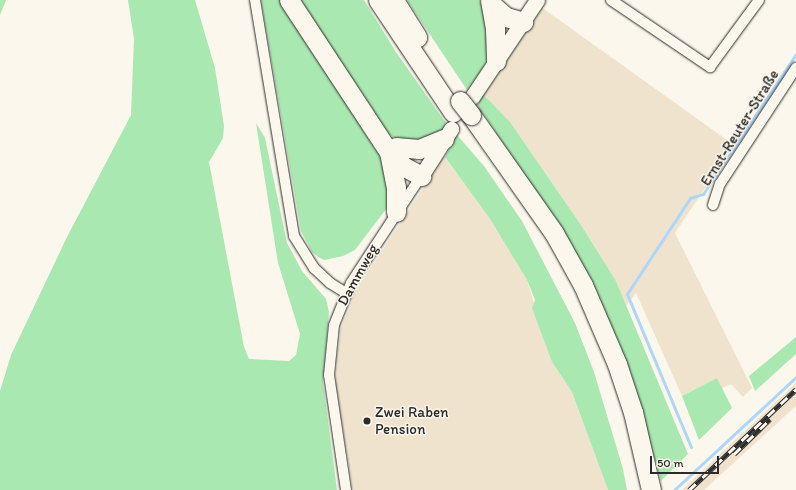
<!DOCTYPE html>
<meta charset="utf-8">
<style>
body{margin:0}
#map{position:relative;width:796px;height:490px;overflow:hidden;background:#fbf7ec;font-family:Itim,sans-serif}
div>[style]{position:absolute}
.built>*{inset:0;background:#f0e3ce}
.green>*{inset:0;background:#a9e8b0}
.stream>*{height:3px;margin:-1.5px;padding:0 1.5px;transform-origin:1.5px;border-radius:1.5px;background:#aed6f8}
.roads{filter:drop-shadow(0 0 1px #2b2b2b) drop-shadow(0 0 1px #2b2b2b)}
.street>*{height:10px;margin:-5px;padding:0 5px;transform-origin:5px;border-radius:5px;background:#fbf7ec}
.secondary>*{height:15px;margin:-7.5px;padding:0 7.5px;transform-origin:7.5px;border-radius:7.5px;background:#fbf7ec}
.highway>*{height:19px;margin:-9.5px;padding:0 9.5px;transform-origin:9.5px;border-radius:9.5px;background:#fbf7ec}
.rail>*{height:4.5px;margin-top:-2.25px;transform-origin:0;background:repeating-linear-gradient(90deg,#fbf7ec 0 9px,#2b2b2b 0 18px);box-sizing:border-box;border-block:1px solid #2b2b2b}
.bridges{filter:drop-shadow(0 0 1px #2b2b2b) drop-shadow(0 0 1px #2b2b2b)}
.highway-bridge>*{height:19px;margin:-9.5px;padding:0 9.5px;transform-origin:9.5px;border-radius:9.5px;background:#fbf7ec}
.dots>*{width:11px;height:11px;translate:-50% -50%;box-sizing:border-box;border:2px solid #fbf7ec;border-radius:50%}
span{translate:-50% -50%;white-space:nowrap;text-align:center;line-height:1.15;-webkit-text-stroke:3px #fbf7ec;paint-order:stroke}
.street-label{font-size:15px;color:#2b2b2b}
.poi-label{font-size:15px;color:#2b2b2b}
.left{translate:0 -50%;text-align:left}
.scale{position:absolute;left:650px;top:456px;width:69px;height:18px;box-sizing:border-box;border:2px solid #2b2b2b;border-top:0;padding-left:5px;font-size:12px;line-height:14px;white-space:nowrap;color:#2b2b2b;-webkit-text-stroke:3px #fbf7ec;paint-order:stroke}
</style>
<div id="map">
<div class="built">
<div style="clip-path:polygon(541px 7px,734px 145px,675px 233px,752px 388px,743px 397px,731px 384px,722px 388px,717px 378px,682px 396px,636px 293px,626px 306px,616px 281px,581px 225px,510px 122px,483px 94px)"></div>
<div style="clip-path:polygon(444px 156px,490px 219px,527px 280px,552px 362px,572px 392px,608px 490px,353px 490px,336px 386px,337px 357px,341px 328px,356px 290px)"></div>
<div style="clip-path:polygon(796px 383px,796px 406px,704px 490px,682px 490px)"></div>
</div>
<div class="green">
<div style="clip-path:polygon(0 0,6px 0,0 15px)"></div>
<div style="clip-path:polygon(128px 0,195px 0,215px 68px,224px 126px,223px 138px,209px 162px,244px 347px,249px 359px,289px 361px,296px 355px,300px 334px,278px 263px,256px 123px,265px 138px,287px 243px,302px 271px,326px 299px,329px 312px,323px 382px,337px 490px,0 490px,0 391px,11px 355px,67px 237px,131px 115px,134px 39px)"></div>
<div style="clip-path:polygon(261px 0,281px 0,371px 137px,382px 159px,388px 182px,387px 208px,355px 250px,343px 256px,324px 260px,318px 257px,312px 252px,301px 231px)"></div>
<div style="clip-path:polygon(295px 0,364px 0,396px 52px,446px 123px,444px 129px,433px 138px,403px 142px,390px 135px,376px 123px)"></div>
<div style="clip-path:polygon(407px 0,480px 0,485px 13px,487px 59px,483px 69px,467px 90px)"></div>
<div style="clip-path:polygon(483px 94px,510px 122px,581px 225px,616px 281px,688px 454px,661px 481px,641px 410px,538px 197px,478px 105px)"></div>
<div style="clip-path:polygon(457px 135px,484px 166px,522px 221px,575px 323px,594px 372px,623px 469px,627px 490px,608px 490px,572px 392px,552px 362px,532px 308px,535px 300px,527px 280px,490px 219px,445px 157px)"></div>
<div style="clip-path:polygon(796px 337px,796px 354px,755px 391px,749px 376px)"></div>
<div style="clip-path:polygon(717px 378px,732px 408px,699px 440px,682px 396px)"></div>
</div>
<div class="stream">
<div style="left:691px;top:447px;width:166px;rotate:-112.7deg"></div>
<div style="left:627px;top:294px;width:115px;rotate:-56.7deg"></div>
<div style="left:690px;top:198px;width:14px;rotate:-17deg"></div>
<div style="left:703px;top:194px;width:168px;rotate:-56.4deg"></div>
<div style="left:674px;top:490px;width:166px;rotate:-42.8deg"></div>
</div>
<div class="roads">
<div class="street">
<div style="left:255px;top:0;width:239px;rotate:80.6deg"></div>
<div style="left:294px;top:236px;width:38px;rotate:58deg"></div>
<div style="left:314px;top:268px;width:22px;rotate:43deg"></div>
<div style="left:330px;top:283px;width:19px;rotate:32deg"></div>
<div style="left:611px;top:0;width:120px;rotate:34.1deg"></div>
<div style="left:710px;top:67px;width:83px;rotate:-53.8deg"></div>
<div style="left:713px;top:205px;width:22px;rotate:-72deg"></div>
<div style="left:720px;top:184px;width:139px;rotate:-56.8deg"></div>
<div style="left:346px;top:490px;width:116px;rotate:-98.4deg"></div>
<div style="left:329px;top:375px;width:50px;rotate:-84.3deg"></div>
<div style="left:334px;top:325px;width:45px;rotate:-68deg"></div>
<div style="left:351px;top:283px;width:128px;rotate:-56.8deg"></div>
</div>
<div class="secondary">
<div style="left:472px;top:97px;width:117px;rotate:-56.2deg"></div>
<div style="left:421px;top:176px;width:56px;rotate:-57.4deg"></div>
</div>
<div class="highway">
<div style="left:289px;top:0;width:182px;rotate:56.7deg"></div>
<div style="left:389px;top:152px;width:20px;rotate:45deg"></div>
<div style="left:403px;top:166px;width:21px;rotate:29deg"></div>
<div style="left:378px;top:0;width:135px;rotate:56.2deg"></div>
<div style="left:394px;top:0;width:44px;rotate:58.1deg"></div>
<div style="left:490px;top:0;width:29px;rotate:80deg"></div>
<div style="left:495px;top:29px;width:32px;rotate:88deg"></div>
<div style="left:491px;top:4px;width:20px;rotate:41deg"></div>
<div style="left:506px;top:17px;width:18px;rotate:16deg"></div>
<div style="left:471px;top:115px;width:144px;rotate:54.9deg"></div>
<div style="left:554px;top:233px;width:60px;rotate:60.9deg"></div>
<div style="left:583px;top:285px;width:86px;rotate:66.7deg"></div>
<div style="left:617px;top:364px;width:51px;rotate:71.6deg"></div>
<div style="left:633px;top:412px;width:80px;rotate:77deg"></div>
<div style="left:396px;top:147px;width:23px;rotate:5deg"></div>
<div style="left:419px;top:149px;width:27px;rotate:-22deg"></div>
<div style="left:389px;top:152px;width:36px;rotate:79deg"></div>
<div style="left:396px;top:187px;width:25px;rotate:90deg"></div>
</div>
</div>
<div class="rail">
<div style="left:734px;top:454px;width:50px;rotate:-44.2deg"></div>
<div style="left:689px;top:490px;width:147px;rotate:-43.3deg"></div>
</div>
<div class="bridges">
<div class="highway-bridge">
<div style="left:460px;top:101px;width:18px;rotate:52deg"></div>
</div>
</div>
<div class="dots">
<div style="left:367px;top:421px;background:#2b2b2b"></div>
</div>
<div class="street-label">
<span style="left:740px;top:128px;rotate:-58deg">Ernst-Reuter-Straße</span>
<span style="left:358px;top:275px;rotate:-61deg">Dammweg</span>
</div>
<div class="poi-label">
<span class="left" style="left:375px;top:421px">Zwei Raben<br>Pension</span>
</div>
<div class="scale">50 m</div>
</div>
